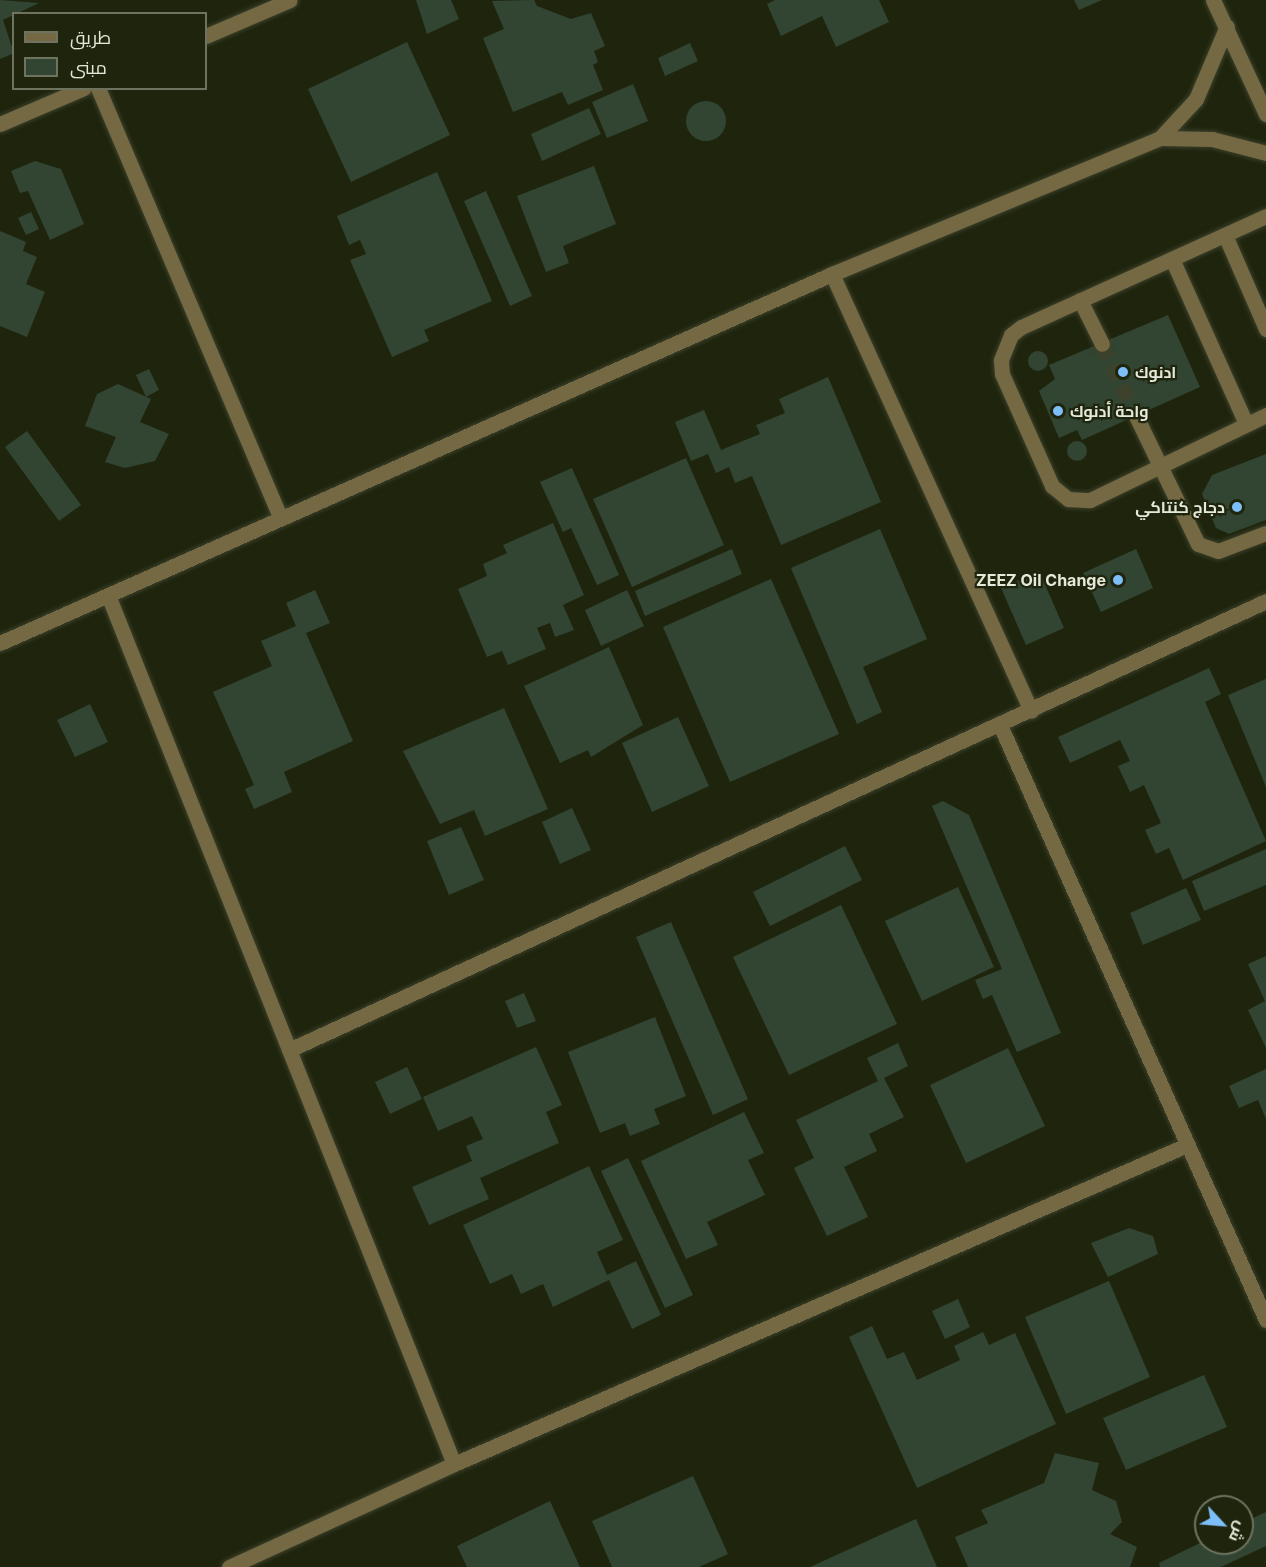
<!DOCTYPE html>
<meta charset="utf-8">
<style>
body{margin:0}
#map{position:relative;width:1266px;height:1567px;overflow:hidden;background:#1f240d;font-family:Inter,Cairo,sans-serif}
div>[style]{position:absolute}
.building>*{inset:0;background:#314532}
.round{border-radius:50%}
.minor-tunnel>*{height:15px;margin-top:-7.5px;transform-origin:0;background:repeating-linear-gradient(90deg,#3d422c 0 15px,transparent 0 23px)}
.roads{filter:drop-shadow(0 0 2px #3b402a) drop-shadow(0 0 2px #3b402a)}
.minor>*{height:15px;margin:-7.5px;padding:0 7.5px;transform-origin:7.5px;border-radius:7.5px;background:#746943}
.dots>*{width:16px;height:16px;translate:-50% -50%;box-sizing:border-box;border:3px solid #1f240d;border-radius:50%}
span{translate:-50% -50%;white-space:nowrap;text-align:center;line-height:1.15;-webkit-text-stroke:4.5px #1f240d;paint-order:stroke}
.poi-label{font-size:16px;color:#e5e9da;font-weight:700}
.left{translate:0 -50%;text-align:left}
.right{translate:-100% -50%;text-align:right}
.legend{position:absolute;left:12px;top:12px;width:195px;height:78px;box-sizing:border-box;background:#1f240d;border:2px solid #6e735f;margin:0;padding:8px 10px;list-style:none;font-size:18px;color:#e5e9da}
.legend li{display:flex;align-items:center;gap:12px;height:30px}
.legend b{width:30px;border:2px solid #6e735f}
.north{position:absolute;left:1194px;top:1495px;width:60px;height:60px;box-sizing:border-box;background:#1f240d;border:2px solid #6e735f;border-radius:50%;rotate:116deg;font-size:16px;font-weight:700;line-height:24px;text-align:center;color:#e5e9da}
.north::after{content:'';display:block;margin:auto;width:21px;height:27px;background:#7dbef9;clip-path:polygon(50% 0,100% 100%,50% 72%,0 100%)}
</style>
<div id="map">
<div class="building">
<div style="clip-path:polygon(0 0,39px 3px,3px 20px,14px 53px,0 59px)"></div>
<div style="clip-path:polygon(416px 0,451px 0,459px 19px,427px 34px)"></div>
<div style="clip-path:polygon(534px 0,537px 6px,571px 19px,591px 13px,605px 46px,594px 51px,598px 62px,593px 65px,603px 90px,568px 105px,562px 92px,513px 112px,483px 38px,504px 29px,492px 1px)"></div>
<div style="clip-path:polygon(775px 0,879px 0,889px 22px,836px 47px,822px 16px,781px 36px,767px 4px)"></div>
<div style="clip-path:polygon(1074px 0,1102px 0,1079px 10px)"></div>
<div style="clip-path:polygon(407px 42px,450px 135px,351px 182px,308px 89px)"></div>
<div style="clip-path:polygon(690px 43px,698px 61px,665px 76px,658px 58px)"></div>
<div style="clip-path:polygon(633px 84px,648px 121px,607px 138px,592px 102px)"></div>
<div class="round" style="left:686px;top:101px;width:40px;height:40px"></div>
<div style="clip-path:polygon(589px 108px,601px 134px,542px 161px,531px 134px)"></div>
<div style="clip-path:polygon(35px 161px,61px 169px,84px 224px,50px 240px,28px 191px,20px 193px,11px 171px)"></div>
<div style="clip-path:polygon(594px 166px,616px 224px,563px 246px,569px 263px,546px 272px,517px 196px)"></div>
<div style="clip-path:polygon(437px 172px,492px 301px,424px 330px,429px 341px,392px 357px,350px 260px,366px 254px,360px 240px,349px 245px,337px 216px)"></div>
<div style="clip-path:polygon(486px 191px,532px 296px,510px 306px,464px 201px)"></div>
<div style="clip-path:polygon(31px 212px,39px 229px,26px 235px,18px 218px)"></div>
<div style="clip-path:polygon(0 231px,26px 242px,23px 251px,37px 257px,26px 284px,45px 292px,27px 337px,0 326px)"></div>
<div style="clip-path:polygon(1168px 315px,1200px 387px,1082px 440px,1077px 430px,1059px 438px,1039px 391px,1055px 379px,1049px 365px)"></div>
<div class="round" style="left:1028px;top:351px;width:20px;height:20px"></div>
<div style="clip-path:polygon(149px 369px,159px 390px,146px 397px,136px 375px)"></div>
<div style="clip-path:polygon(828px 377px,881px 502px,781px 545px,752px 476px,735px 483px,729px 467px,716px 473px,708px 454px,691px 461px,675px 422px,704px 410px,721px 450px,760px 434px,756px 425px,785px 413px,779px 399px)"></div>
<div style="clip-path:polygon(118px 384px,151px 399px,140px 422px,169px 434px,155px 461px,125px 468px,105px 462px,116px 437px,85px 426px,97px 394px)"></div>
<div style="clip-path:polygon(27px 431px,81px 505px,59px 521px,5px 447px)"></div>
<div class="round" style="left:1067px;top:441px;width:20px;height:20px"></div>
<div style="clip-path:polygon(1266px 454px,1266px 520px,1229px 534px,1216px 528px,1202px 494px,1212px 475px)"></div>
<div style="clip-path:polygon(686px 458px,724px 545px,632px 587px,593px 499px)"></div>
<div style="clip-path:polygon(572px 468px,619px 575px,597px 585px,571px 528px,563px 532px,540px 482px)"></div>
<div style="clip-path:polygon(553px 523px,584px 595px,563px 605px,574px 630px,555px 637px,550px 623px,537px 628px,546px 649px,508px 665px,502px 651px,487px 657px,458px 589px,487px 576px,483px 564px,507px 553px,503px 545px)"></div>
<div style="clip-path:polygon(880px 529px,927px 639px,863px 667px,882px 712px,857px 724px,791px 568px)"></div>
<div style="clip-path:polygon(732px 549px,742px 574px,645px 616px,635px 591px)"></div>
<div style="clip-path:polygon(1136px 549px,1153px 588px,1101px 612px,1083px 573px)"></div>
<div style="clip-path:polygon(1039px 571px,1064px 628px,1026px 645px,1001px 588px)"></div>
<div style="clip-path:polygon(771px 579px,839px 734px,730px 782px,663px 627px)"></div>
<div style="clip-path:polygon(315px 590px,330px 623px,306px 633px,353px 741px,284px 772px,292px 792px,254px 809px,245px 789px,254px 785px,213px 692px,272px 666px,261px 641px,296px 626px,286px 603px)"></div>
<div style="clip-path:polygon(627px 590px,644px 626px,601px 646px,585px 610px)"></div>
<div style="clip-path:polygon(609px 647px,643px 725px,591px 757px,588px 750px,560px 763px,524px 686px)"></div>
<div style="clip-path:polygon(1209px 668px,1221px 694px,1205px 702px,1266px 841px,1183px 880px,1169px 848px,1156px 854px,1145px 830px,1161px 823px,1144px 785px,1130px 792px,1118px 766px,1130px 761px,1120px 740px,1070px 763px,1058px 737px)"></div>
<div style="clip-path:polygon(1266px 679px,1266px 787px,1228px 695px)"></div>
<div style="clip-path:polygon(90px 704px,108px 742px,75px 757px,57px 720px)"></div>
<div style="clip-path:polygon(504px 708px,548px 809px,485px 836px,474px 810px,440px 824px,403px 751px)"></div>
<div style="clip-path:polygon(678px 717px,709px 786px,652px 812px,622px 743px)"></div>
<div style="clip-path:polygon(943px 801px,969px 815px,1061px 1033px,1017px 1052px,992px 995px,983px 999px,975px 980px,1002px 969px,932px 806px)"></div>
<div style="clip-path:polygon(572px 808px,591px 850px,560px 864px,542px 822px)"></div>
<div style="clip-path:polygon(461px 827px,484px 880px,449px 895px,427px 841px)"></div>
<div style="clip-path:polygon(845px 846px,862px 880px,770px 926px,753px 892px)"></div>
<div style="clip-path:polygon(1266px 849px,1266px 885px,1204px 911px,1192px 881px)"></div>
<div style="clip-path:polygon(958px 887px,994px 967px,922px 1001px,885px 921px)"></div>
<div style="clip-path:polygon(1186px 888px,1201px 920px,1143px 945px,1130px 913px)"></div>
<div style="clip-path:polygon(841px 905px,897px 1024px,789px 1075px,733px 957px)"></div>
<div style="clip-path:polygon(671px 922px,748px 1099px,713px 1115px,636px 937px)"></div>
<div style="clip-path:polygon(1266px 956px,1266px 1048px,1248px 1010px,1265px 1001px,1248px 964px)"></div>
<div style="clip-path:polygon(524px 993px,536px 1021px,517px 1028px,505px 1001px)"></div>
<div style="clip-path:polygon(655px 1017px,686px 1096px,654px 1109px,660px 1124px,630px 1136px,625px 1123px,600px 1133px,568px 1052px)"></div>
<div style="clip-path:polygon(898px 1043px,908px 1066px,884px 1078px,904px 1117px,869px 1134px,877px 1151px,844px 1167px,868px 1217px,827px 1236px,794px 1168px,814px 1158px,796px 1120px,878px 1081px,867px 1058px)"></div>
<div style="clip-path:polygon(536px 1047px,562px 1105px,546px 1112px,559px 1143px,480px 1178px,489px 1199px,429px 1225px,412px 1187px,472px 1161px,466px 1146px,483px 1139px,472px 1116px,438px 1131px,423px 1097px)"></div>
<div style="clip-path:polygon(1008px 1048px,1045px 1126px,966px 1163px,930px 1085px)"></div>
<div style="clip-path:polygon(407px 1067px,422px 1099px,390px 1114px,375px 1082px)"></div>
<div style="clip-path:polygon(1266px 1069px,1266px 1119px,1258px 1100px,1239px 1108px,1229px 1086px)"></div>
<div style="clip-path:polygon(744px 1112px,764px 1153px,748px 1160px,765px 1195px,707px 1222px,718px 1245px,686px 1259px,641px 1161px)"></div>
<div style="clip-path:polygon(628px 1158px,693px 1295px,665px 1308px,601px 1171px)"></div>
<div style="clip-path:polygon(589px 1166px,623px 1240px,597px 1252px,607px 1275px,636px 1261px,661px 1315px,632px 1329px,609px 1280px,553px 1307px,543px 1284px,521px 1294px,512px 1274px,490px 1284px,463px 1225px)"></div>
<div style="clip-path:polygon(1129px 1228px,1153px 1236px,1158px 1254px,1108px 1277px,1091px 1243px)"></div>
<div style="clip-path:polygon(1109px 1281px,1150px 1377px,1066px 1414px,1025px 1317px)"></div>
<div style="clip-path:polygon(958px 1299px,970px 1327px,945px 1339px,932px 1311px)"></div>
<div style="clip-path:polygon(872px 1326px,887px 1359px,904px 1352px,917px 1380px,960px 1360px,954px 1346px,983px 1332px,989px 1345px,1015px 1333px,1056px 1424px,917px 1488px,849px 1337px)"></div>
<div style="clip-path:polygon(1204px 1375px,1227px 1427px,1126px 1470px,1103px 1418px)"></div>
<div style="clip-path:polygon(1055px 1453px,1099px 1463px,1092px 1490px,1116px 1501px,1122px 1522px,1110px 1534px,1137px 1547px,1130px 1567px,968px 1567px,955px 1537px,988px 1523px,981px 1510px,1044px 1483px)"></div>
<div style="clip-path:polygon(693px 1476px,728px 1554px,699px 1567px,612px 1567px,592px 1521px)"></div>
<div style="clip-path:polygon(550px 1501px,580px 1567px,467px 1567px,457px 1546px)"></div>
<div style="clip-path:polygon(1266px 1512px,1266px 1546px,1221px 1567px,1160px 1567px,1159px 1563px,1206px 1540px,1242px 1543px,1242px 1523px)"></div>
<div style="clip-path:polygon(916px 1519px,937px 1567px,810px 1567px,878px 1536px)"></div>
</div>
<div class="minor-tunnel">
<div style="left:1102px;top:344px;width:80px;rotate:64.7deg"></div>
</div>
<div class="roads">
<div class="minor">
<div style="left:1213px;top:0;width:126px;rotate:65.1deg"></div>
<div style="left:206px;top:36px;width:91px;rotate:-23.2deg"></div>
<div style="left:98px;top:88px;width:466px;rotate:67deg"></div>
<div style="left:0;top:124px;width:91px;rotate:-23.2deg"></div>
<div style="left:1160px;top:138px;width:53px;rotate:-47.3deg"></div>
<div style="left:1196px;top:99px;width:79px;rotate:-67deg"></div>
<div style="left:1266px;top:216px;width:269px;rotate:155.6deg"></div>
<div style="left:1021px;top:327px;width:13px;rotate:141deg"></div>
<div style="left:1011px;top:335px;width:27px;rotate:112deg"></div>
<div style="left:1001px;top:360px;width:14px;rotate:86deg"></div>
<div style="left:1002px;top:374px;width:123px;rotate:65.9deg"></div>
<div style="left:1052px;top:486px;width:21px;rotate:39deg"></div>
<div style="left:1068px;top:499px;width:22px;rotate:3deg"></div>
<div style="left:1090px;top:500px;width:195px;rotate:-25.8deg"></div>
<div style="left:1225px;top:235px;width:103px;rotate:66.4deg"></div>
<div style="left:1172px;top:259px;width:181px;rotate:65.8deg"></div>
<div style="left:832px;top:274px;width:480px;rotate:65.5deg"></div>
<div style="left:1080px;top:300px;width:49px;rotate:63.4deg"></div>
<div style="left:1136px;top:416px;width:142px;rotate:64.2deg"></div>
<div style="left:1198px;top:544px;width:21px;rotate:19deg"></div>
<div style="left:1218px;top:551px;width:51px;rotate:-20.6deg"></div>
<div style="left:108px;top:595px;width:935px;rotate:68.29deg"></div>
<div style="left:0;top:643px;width:910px;rotate:-23.92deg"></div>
<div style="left:832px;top:274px;width:355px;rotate:-22.5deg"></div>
<div style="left:1160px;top:138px;width:52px;rotate:1.1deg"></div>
<div style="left:1212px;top:139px;width:56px;rotate:14.5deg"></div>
<div style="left:1000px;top:725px;width:652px;rotate:65.91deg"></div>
<div style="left:289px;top:1050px;width:1075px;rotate:-24.68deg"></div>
<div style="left:229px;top:1567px;width:247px;rotate:-24.6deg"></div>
<div style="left:454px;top:1464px;width:799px;rotate:-23.52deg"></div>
</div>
</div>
<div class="dots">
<div style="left:1123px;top:372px;background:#7dbef9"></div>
<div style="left:1058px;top:411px;background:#7dbef9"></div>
<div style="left:1237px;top:507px;background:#7dbef9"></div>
<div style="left:1118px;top:580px;background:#7dbef9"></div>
</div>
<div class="poi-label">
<span class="left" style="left:1135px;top:372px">ادنوك</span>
<span class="left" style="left:1070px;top:411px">واحة أدنوك</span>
<span class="right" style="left:1225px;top:507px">دجاج كنتاكي</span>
<span class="right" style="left:1106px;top:580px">ZEEZ Oil Change</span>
</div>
<ul class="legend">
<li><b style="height:8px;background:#746943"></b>طريق</li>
<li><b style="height:16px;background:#314532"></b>مبنى</li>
</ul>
<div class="north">ش</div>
</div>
